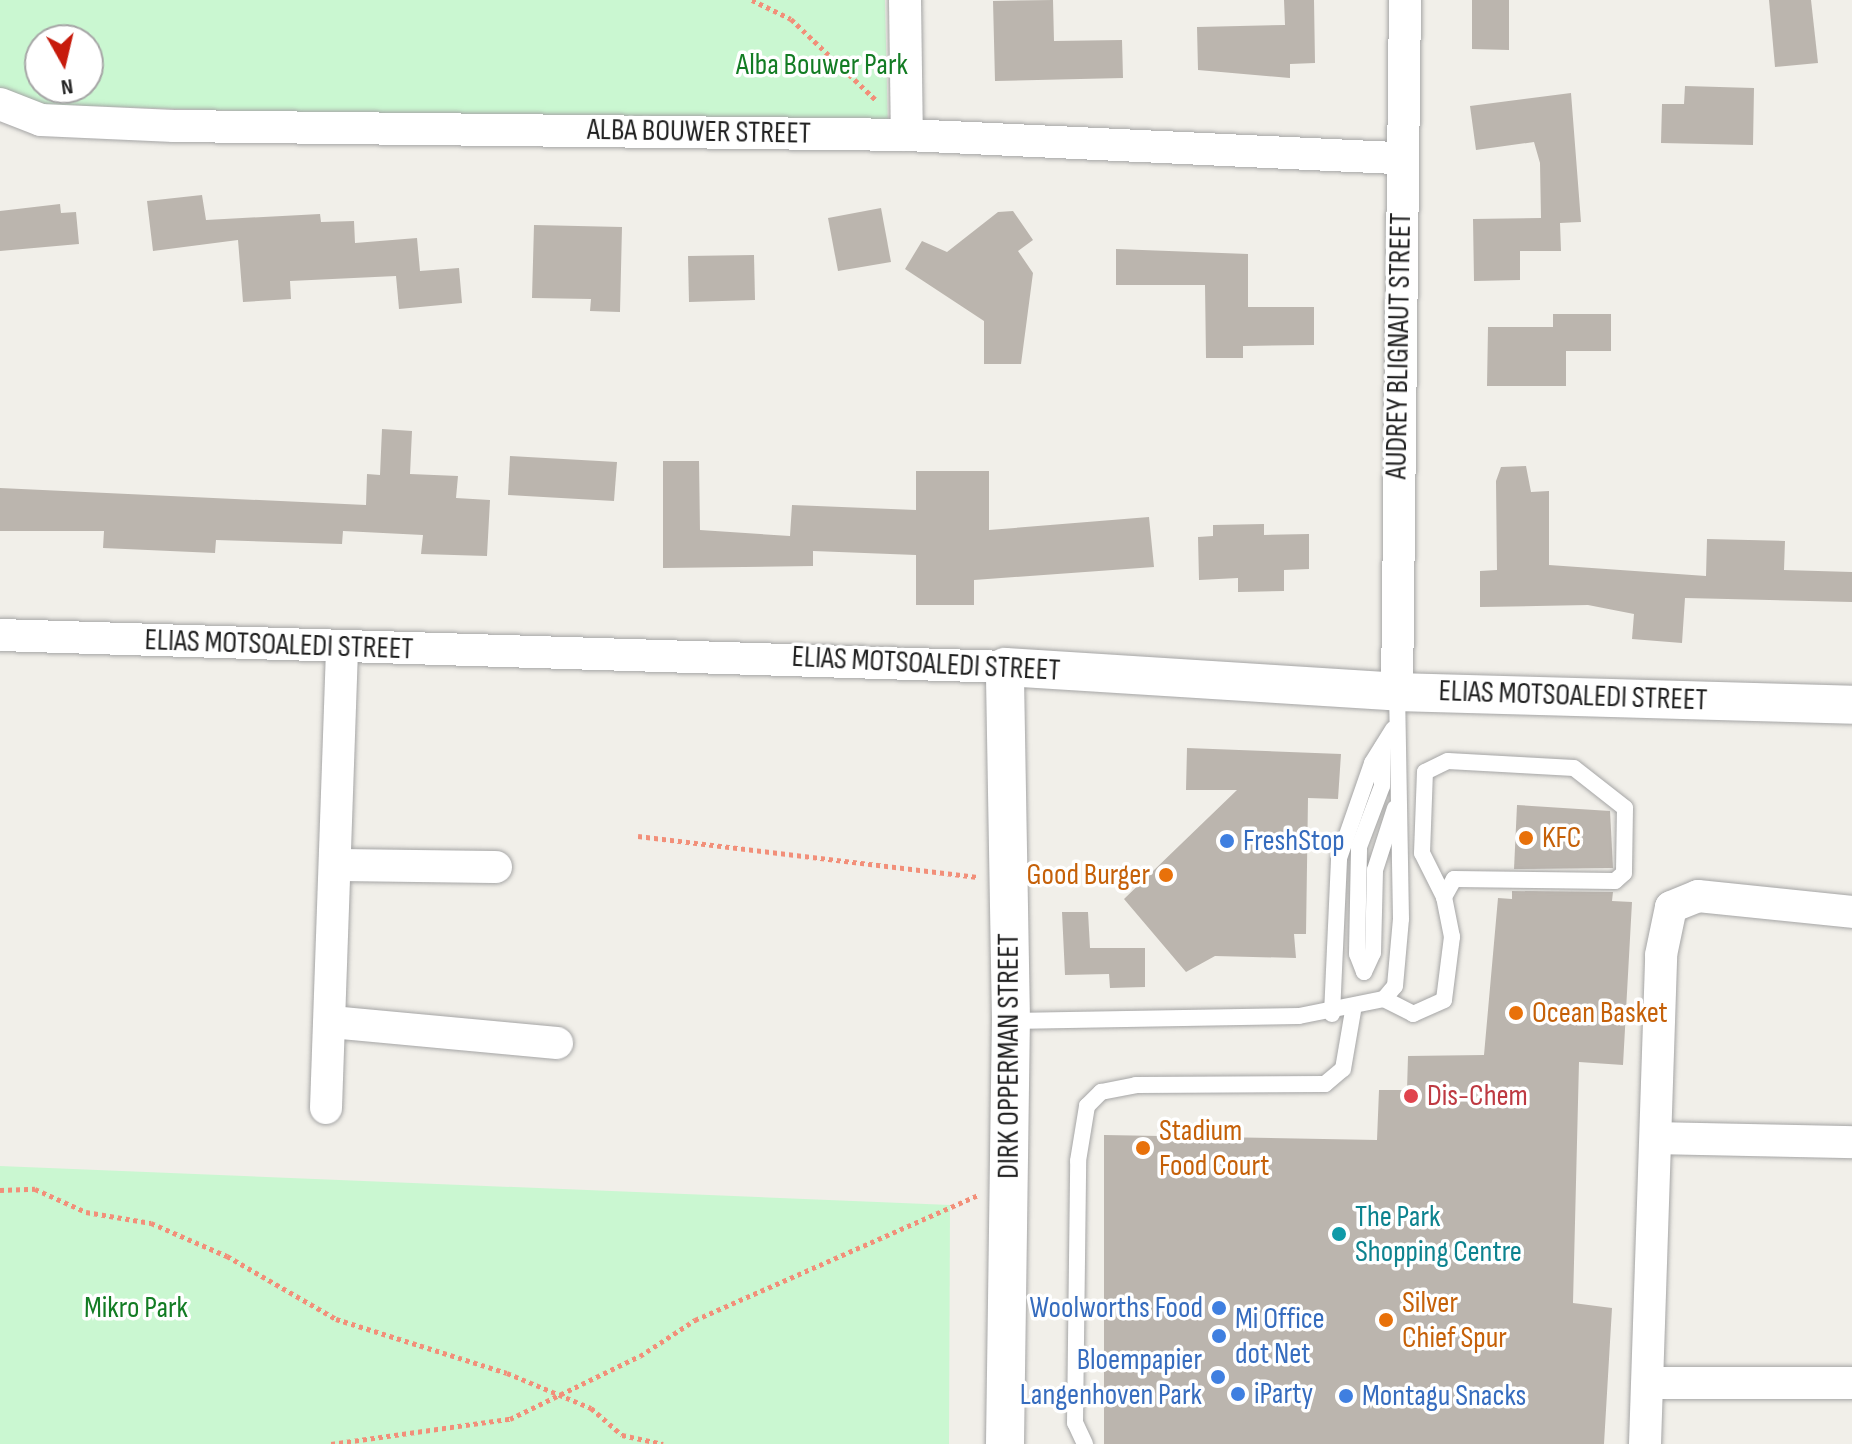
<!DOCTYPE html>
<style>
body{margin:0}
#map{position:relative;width:1852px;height:1444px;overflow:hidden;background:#f1efe9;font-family:"Sofia Sans Condensed",sans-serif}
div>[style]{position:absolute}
.park>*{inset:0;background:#caf7d1}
.building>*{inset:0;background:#bbb5ae}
.path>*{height:5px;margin-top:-2.5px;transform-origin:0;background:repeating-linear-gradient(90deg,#f28f79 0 4px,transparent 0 8px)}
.roads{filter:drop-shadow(0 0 2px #a5a5a5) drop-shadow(0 0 2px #a5a5a5)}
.service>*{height:16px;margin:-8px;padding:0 8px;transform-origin:8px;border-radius:8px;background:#fff}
.minor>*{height:32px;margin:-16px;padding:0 16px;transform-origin:16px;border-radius:16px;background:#fff}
.tertiary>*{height:38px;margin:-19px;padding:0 19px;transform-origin:19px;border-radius:19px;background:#fff}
.dots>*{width:22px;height:22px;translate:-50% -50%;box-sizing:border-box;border:4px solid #fff;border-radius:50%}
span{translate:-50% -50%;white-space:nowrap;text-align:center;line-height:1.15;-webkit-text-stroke:7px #fff;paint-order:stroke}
.park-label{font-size:30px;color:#137c24}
.street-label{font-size:30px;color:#212121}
.food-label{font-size:30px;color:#c56008}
.left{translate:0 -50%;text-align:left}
.right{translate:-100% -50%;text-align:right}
.shop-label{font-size:30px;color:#366cbe}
.health-label{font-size:30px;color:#be3a42}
.culture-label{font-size:30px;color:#0d838f}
.north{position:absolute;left:24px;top:24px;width:80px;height:80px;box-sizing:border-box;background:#fff;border:2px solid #a6a6a6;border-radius:50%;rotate:172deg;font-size:22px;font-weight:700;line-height:32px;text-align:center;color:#212121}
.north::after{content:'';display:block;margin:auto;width:28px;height:36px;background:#c71b0c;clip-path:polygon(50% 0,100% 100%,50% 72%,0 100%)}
</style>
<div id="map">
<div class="park">
<div style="clip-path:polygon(evenodd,0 0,885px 0,888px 132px,27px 104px,0 89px,0 0,40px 40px,88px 40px,88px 88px,40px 88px,40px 40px)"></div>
<div style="clip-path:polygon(0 1166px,950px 1205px,949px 1444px,0 1444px)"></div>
</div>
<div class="building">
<div style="clip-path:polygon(1053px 0,1054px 41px,1122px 40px,1123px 78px,995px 81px,993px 1px)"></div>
<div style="clip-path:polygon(1284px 0,1314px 0,1315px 63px,1290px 64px,1290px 78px,1198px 70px,1197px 27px,1285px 25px)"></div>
<div style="clip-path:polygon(1472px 0,1509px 0,1509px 50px,1472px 49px)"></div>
<div style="clip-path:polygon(1769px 0,1811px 0,1818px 63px,1775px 67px)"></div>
<div style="clip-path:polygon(1685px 86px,1754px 88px,1753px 145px,1661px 143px,1662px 104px,1684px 104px)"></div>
<div style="clip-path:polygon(1571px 93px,1581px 222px,1560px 223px,1561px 251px,1520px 251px,1520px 280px,1474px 281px,1473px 219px,1541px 218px,1540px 163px,1534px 142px,1476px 150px,1470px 106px)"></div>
<div style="clip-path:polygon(202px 195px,206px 220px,320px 214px,321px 222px,354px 221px,355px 243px,417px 238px,420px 271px,459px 268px,462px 303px,399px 309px,396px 276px,290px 281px,291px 299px,243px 302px,238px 240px,153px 251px,147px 201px)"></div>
<div style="clip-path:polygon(60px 204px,61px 213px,76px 212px,79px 244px,0 251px,0 211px)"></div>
<div style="clip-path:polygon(881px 208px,891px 262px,838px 271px,828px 218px)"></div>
<div style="clip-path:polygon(1013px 211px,1033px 240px,1018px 251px,1033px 273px,1021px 364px,984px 364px,984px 321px,905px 269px,922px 241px,947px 252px,998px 212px)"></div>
<div style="clip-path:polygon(534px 225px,622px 227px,620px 312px,590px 311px,591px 299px,532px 298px)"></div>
<div style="clip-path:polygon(1116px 249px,1248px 254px,1248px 307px,1314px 307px,1314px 345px,1243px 346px,1243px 358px,1206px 358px,1205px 285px,1116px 285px)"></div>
<div style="clip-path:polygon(754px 255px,755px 300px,689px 302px,688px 256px)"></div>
<div style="clip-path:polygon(1553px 314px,1611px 314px,1611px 351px,1566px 351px,1566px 386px,1487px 386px,1488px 327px,1553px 327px)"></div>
<div style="clip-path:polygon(382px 429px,412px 431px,410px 474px,458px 476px,456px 498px,490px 500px,487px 556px,421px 554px,423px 535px,343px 531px,342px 544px,216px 540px,215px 553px,103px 548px,104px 531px,0 531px,0 488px,366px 505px,367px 474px,380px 475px)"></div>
<div style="clip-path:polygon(510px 456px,617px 462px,614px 501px,508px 495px)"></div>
<div style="clip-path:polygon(663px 461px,699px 461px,700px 530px,790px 536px,792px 505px,916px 510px,916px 471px,989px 471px,989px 530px,1149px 517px,1154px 567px,974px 580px,974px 605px,916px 605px,916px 555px,813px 551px,813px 566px,663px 568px)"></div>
<div style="clip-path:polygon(1526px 466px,1531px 492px,1549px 491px,1549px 565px,1706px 576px,1707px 539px,1785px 541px,1784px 570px,1852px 572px,1852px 602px,1685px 598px,1682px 643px,1632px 639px,1634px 614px,1588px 605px,1480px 607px,1480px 571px,1497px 570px,1496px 481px,1501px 467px)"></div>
<div style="clip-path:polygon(1264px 524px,1264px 535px,1309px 534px,1309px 569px,1284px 570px,1284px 591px,1238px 592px,1238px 578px,1199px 580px,1198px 537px,1213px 536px,1213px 525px)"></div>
<div style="clip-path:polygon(1187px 748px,1341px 754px,1338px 799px,1308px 798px,1306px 934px,1294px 934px,1296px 958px,1215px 956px,1186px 972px,1124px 899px,1237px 790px,1186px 790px)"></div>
<div style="clip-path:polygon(1517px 805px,1610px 811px,1613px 868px,1514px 869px)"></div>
<div style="clip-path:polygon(1512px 891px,1613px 892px,1612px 901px,1632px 902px,1623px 1065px,1579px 1062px,1573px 1303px,1612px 1308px,1604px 1444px,1104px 1444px,1104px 1135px,1377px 1140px,1379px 1090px,1407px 1090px,1408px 1056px,1484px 1055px,1498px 898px,1512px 899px)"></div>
<div style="clip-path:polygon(1062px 912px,1088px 912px,1090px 948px,1145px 948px,1145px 987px,1110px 988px,1109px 974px,1065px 975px)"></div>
</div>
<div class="path">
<div style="left:752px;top:0;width:43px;rotate:26deg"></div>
<div style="left:791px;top:19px;width:119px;rotate:43.6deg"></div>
<div style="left:638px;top:836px;width:342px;rotate:6.9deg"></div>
<div style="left:0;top:1190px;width:35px;rotate:-2deg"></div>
<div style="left:35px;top:1189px;width:56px;rotate:24.3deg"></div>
<div style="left:86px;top:1212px;width:66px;rotate:9.6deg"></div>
<div style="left:151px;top:1223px;width:83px;rotate:23.5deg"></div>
<div style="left:227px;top:1256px;width:126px;rotate:30deg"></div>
<div style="left:336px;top:1319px;width:179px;rotate:17.5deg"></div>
<div style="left:507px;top:1373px;width:91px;rotate:22.6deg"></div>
<div style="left:591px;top:1408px;width:41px;rotate:41.1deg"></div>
<div style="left:622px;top:1435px;width:42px;rotate:12.4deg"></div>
<div style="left:331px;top:1444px;width:181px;rotate:-8deg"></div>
<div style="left:510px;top:1419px;width:144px;rotate:-25.9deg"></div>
<div style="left:640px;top:1356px;width:66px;rotate:-33.2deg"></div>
<div style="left:695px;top:1320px;width:309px;rotate:-23.8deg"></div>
</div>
<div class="roads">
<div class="service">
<div style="left:1364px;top:972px;width:19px;rotate:-111deg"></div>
<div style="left:1357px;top:954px;width:107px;rotate:-88.9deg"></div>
<div style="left:1359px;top:847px;width:65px;rotate:-69.3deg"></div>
<div style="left:1382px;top:786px;width:38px;rotate:-90deg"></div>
<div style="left:1364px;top:972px;width:21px;rotate:-65deg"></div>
<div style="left:1373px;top:953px;width:83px;rotate:-88.6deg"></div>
<div style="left:1375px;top:870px;width:65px;rotate:-72.1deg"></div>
<div style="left:1384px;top:999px;width:33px;rotate:27deg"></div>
<div style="left:1413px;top:1014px;width:34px;rotate:-24deg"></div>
<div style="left:1444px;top:1000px;width:64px;rotate:-82.8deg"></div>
<div style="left:1452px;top:937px;width:41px;rotate:-101.3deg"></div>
<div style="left:1444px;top:897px;width:49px;rotate:-116.6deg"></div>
<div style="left:1422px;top:853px;width:81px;rotate:-87.9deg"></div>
<div style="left:1425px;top:772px;width:25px;rotate:-26deg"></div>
<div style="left:1448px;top:761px;width:126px;rotate:3.2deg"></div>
<div style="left:1574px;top:768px;width:65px;rotate:38.1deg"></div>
<div style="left:1625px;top:808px;width:65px;rotate:90.9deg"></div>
<div style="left:1624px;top:873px;width:12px;rotate:138deg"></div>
<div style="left:1615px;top:881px;width:161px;rotate:-179.3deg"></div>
<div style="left:1454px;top:879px;width:21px;rotate:119deg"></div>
<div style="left:1332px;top:1014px;width:156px;rotate:-87.4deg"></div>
<div style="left:1339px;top:858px;width:101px;rotate:-70.8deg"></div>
<div style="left:1372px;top:763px;width:40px;rotate:-58deg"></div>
<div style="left:1011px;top:1021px;width:288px;rotate:-1deg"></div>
<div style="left:1299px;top:1016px;width:87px;rotate:-11.3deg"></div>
<div style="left:1384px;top:999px;width:17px;rotate:-50deg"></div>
<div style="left:1395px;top:986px;width:67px;rotate:-84.9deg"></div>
<div style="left:1401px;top:919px;width:227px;rotate:-91deg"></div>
<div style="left:1085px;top:1444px;width:23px;rotate:-115deg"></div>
<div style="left:1075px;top:1423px;width:262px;rotate:-89.3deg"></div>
<div style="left:1078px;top:1161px;width:56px;rotate:-80.7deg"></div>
<div style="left:1087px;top:1106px;width:20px;rotate:-45deg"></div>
<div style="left:1101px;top:1092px;width:36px;rotate:-11deg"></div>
<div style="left:1136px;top:1085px;width:189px;rotate:-0.3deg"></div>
<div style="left:1325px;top:1084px;width:23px;rotate:-40deg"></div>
<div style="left:1343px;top:1069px;width:59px;rotate:-80.2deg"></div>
</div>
<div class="minor">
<div style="left:905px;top:0;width:135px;rotate:89.2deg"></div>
<div style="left:0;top:104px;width:44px;rotate:21.3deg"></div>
<div style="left:41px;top:120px;width:133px;rotate:2.6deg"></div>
<div style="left:174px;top:126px;width:733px;rotate:0.7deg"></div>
<div style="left:907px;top:135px;width:495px;rotate:2.7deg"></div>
<div style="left:0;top:635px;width:1006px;rotate:1.82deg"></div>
<div style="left:1397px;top:692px;width:692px;rotate:-89.34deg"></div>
<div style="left:337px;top:865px;width:159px;rotate:0.7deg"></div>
<div style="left:331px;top:1022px;width:227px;rotate:5.3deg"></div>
<div style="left:326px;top:1108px;width:461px;rotate:-88deg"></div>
<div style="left:1657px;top:1138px;width:195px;rotate:1.2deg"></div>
<div style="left:1649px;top:1383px;width:203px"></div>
<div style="left:1645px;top:1444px;width:489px;rotate:-88.1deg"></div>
<div style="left:1661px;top:955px;width:49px;rotate:-78.2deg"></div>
<div style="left:1671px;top:907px;width:29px;rotate:-22deg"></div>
<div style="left:1698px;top:896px;width:155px;rotate:5.9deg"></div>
</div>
<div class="tertiary">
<div style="left:1005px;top:1444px;width:423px;rotate:-89.2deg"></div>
<div style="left:1011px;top:1021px;width:354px;rotate:-91deg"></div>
<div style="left:1005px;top:667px;width:393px;rotate:3.6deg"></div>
<div style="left:1397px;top:692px;width:455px;rotate:1.6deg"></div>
</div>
</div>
<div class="dots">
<div style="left:1526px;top:838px;background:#e8710a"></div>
<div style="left:1227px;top:841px;background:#3f7fe0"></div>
<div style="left:1166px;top:875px;background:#e8710a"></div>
<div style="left:1516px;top:1013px;background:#e8710a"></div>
<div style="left:1411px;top:1096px;background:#e0444e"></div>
<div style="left:1143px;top:1148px;background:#e8710a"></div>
<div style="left:1339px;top:1234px;background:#0f9aa8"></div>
<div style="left:1219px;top:1308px;background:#3f7fe0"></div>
<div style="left:1386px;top:1320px;background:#e8710a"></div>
<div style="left:1219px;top:1336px;background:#3f7fe0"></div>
<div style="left:1218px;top:1377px;background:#3f7fe0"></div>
<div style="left:1238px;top:1394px;background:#3f7fe0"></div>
<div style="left:1346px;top:1396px;background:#3f7fe0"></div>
</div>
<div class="park-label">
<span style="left:822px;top:65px">Alba Bouwer Park</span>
<span style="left:136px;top:1308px">Mikro Park</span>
</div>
<div class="street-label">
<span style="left:699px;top:132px;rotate:1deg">ALBA BOUWER STREET</span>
<span style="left:1399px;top:346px;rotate:-89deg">AUDREY BLIGNAUT STREET</span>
<span style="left:279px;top:645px;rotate:2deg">ELIAS MOTSOALEDI STREET</span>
<span style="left:926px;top:664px;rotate:3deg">ELIAS MOTSOALEDI STREET</span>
<span style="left:1573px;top:696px;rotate:2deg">ELIAS MOTSOALEDI STREET</span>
<span style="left:1009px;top:1056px;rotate:-90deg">DIRK OPPERMAN STREET</span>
</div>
<div class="food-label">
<span class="left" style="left:1542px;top:838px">KFC</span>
<span class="right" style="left:1150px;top:875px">Good Burger</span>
<span class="left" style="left:1532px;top:1013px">Ocean Basket</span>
<span class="left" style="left:1159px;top:1148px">Stadium<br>Food Court</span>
<span class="left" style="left:1402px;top:1320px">Silver<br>Chief Spur</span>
</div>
<div class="shop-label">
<span class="left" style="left:1243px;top:841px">FreshStop</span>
<span class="right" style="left:1203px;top:1308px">Woolworths Food</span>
<span class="left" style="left:1235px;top:1336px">Mi Office<br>dot Net</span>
<span class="right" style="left:1202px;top:1377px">Bloempapier<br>Langenhoven Park</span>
<span class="left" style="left:1254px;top:1394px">iParty</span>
<span class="left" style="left:1362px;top:1396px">Montagu Snacks</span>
</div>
<div class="health-label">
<span class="left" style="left:1427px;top:1096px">Dis-Chem</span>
</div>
<div class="culture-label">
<span class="left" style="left:1355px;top:1234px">The Park<br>Shopping Centre</span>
</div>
<div class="north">N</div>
</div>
